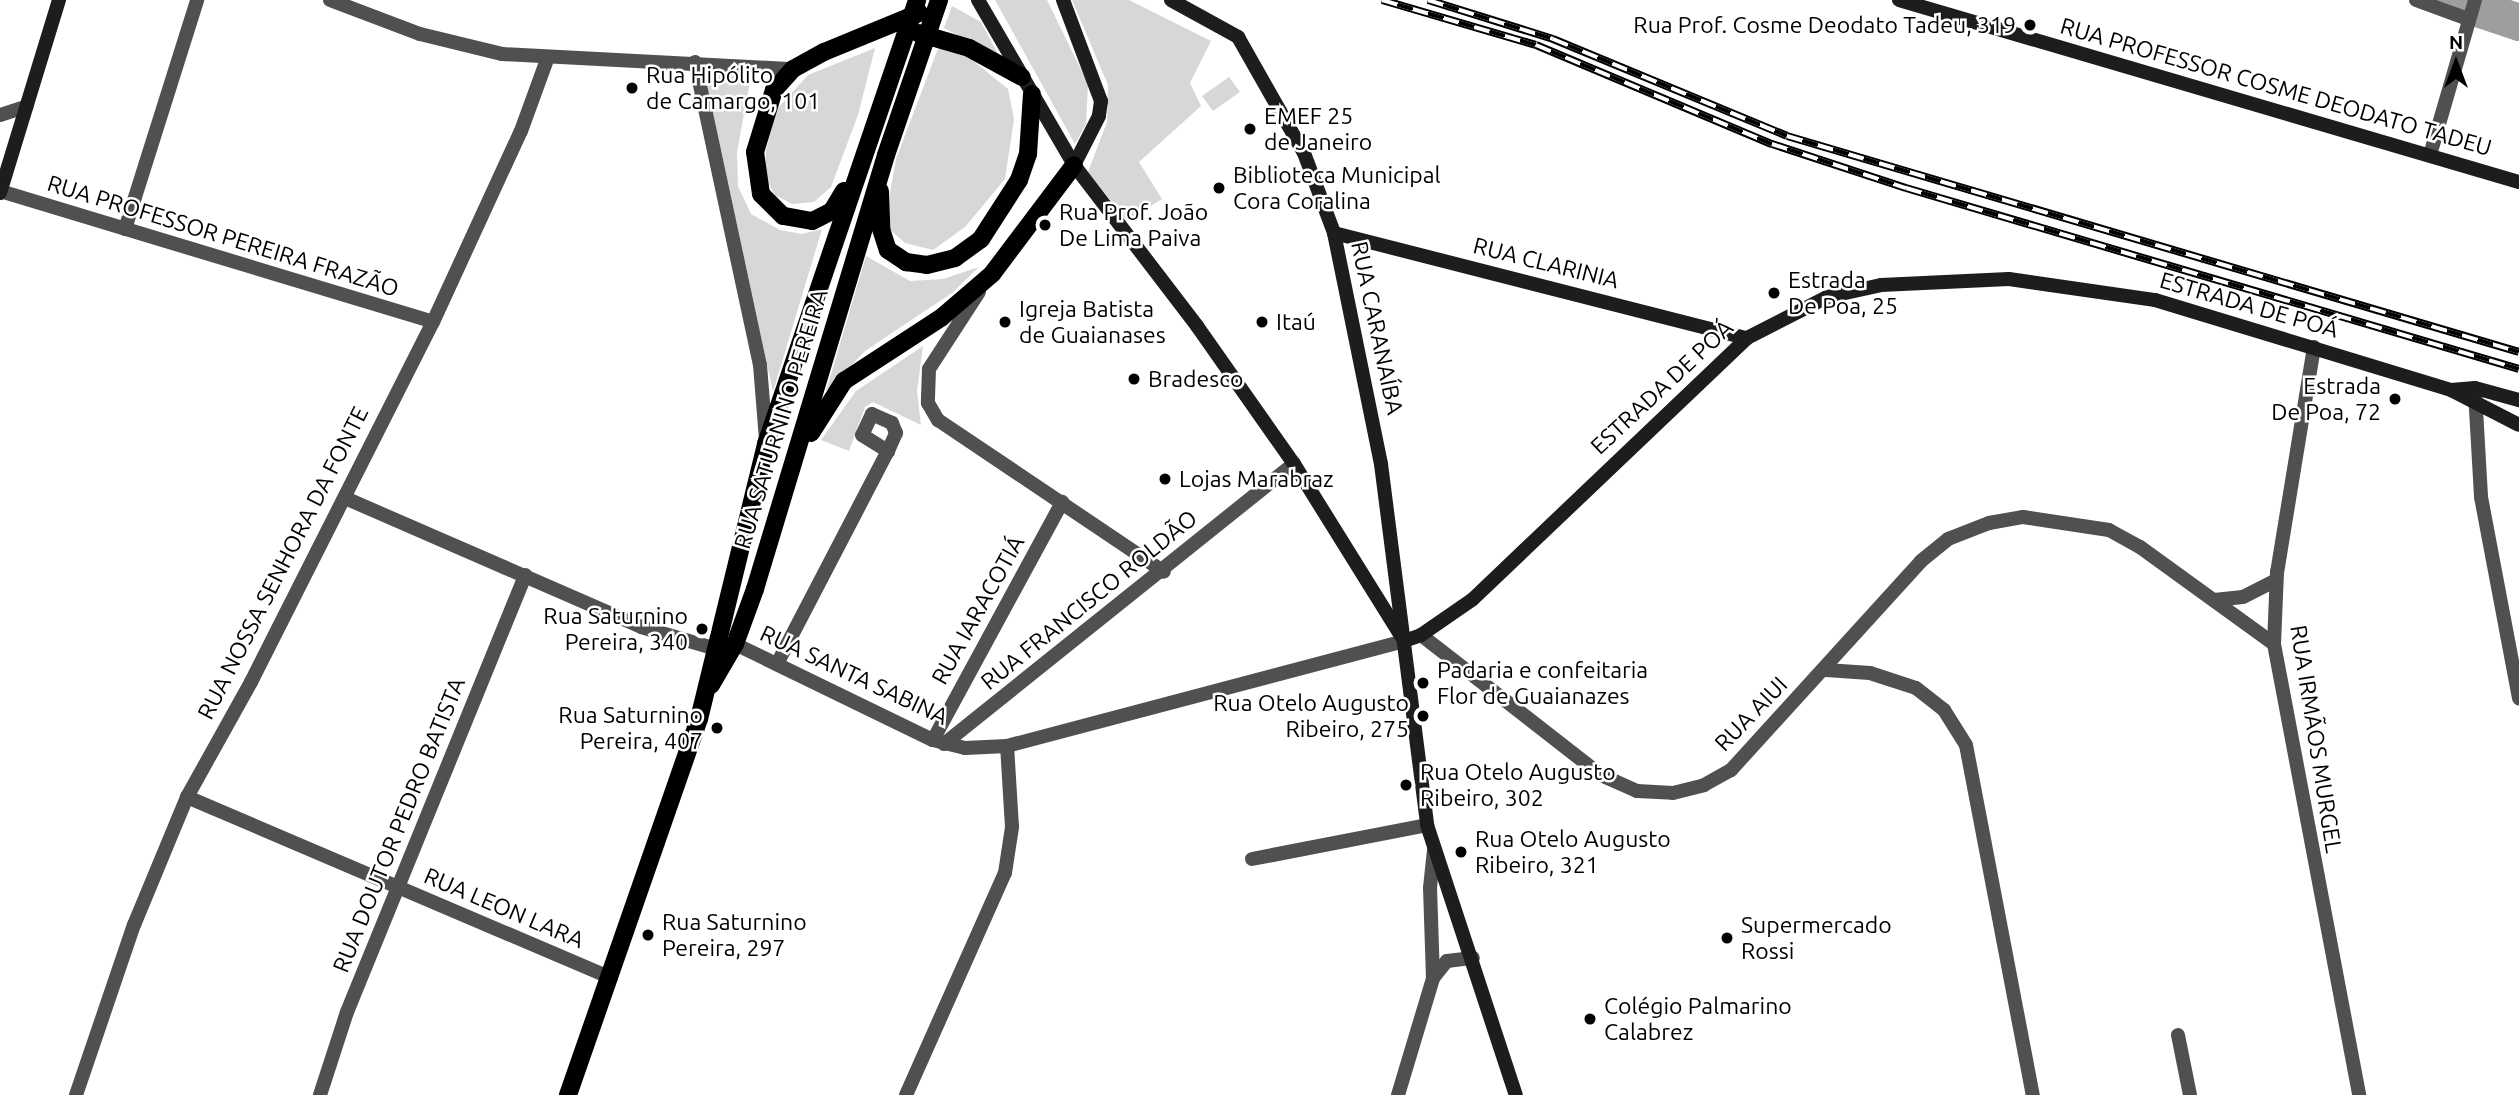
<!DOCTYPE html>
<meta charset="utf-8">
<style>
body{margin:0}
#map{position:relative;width:2519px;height:1095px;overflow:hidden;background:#fff;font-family:Ubuntu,sans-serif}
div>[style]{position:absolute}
.green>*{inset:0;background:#d7d7d7}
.river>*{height:37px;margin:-18.5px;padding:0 18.5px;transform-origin:18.5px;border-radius:18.5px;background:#9e9e9e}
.street>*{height:14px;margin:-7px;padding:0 7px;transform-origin:7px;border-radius:7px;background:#505050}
.secondary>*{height:14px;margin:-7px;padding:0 7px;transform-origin:7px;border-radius:7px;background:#1d1d1d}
.primary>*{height:18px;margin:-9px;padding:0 9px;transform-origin:9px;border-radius:9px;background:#000}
.rail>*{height:8px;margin-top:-4px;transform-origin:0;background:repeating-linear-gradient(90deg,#fff 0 16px,#000 0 32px);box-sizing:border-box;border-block:2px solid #000}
.dots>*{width:19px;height:19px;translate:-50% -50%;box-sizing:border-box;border:4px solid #fff;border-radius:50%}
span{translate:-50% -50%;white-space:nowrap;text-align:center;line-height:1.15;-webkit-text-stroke:5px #fff;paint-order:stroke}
.poi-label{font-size:23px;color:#000}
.right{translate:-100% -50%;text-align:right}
.left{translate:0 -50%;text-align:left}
.street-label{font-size:23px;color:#000}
.north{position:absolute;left:2421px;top:28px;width:70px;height:70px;-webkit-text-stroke:5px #fff;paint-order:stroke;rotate:0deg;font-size:19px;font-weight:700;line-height:28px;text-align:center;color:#000}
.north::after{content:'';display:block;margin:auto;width:24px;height:32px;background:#000;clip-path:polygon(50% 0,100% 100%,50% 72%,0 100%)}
</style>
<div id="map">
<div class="green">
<div style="clip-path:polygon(995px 0,1047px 0,1088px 84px,1086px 124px,1075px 144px)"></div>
<div style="clip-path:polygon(1072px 0,1129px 0,1211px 41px,1190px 83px,1201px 106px,1139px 162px,1162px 199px,1127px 221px,1088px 172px,1107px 122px,1108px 85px)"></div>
<div style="clip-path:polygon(952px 6px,981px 22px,1000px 58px,944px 28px)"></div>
<div style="clip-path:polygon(939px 46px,971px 59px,1008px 89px,1014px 119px,1005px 179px,965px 227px,933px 250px,905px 243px,889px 229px,890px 193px,896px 159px)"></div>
<div style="clip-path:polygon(875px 48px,858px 115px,831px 187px,814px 202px,792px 204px,775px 195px,765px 177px,766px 151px,776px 110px,808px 75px)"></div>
<div style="clip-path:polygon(705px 75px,751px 76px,737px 152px,738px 186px,751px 214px,780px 230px,802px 234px,822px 229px,773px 392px)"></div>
<div style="clip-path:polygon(1229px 77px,1240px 92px,1213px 111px,1202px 96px)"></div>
<div style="clip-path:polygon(866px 256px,910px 281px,943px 279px,979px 267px,952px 293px,865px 351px,826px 391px)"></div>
<div style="clip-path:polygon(923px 346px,917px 391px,921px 425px,873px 402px,865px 407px,849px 451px,821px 440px,856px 391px)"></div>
</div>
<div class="river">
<div style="left:2453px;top:0;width:70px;rotate:18.4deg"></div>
</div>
<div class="street">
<div style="left:330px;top:0;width:96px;rotate:20.7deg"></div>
<div style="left:420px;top:34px;width:84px;rotate:13.7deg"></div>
<div style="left:502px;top:54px;width:291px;rotate:3deg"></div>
<div style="left:2416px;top:0;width:55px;rotate:20.1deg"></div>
<div style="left:695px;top:62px;width:310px;rotate:77.9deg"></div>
<div style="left:760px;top:365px;width:74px;rotate:85.4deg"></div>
<div style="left:0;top:115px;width:28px;rotate:-18deg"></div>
<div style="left:2430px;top:155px;width:161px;rotate:-73.8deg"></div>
<div style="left:0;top:191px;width:452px;rotate:16.8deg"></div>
<div style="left:125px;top:229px;width:240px;rotate:-72.5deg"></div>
<div style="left:979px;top:292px;width:92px;rotate:123deg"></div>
<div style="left:929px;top:369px;width:34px;rotate:92deg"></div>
<div style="left:928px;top:403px;width:20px;rotate:60deg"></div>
<div style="left:938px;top:420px;width:272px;rotate:33.9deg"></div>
<div style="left:2314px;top:347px;width:228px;rotate:99.3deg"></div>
<div style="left:2277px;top:572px;width:72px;rotate:92.4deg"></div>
<div style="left:2274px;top:644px;width:459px;rotate:79.3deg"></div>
<div style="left:2475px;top:392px;width:105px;rotate:86.7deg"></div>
<div style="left:2481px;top:497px;width:205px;rotate:79.3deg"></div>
<div style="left:345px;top:498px;width:323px;rotate:23.5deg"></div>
<div style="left:641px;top:627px;width:75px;rotate:16.3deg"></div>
<div style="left:713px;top:648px;width:22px;rotate:-10deg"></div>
<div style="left:735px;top:644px;width:220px;rotate:25.9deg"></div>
<div style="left:933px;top:740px;width:33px;rotate:14deg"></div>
<div style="left:965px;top:748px;width:42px;rotate:-2.7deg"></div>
<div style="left:1007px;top:746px;width:411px;rotate:-14.8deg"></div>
<div style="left:2214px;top:600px;width:29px;rotate:-6deg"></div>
<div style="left:2243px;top:597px;width:37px;rotate:-27deg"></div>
<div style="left:1421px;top:635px;width:228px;rotate:37.9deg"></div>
<div style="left:1601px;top:775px;width:39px;rotate:24deg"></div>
<div style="left:1637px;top:791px;width:36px;rotate:3deg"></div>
<div style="left:1673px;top:793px;width:32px;rotate:-14deg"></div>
<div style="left:1704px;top:785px;width:31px;rotate:-29deg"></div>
<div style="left:1731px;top:770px;width:282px;rotate:-47.7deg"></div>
<div style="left:1921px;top:561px;width:35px;rotate:-39deg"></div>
<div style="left:1948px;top:539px;width:44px;rotate:-21.3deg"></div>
<div style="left:1989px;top:523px;width:35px;rotate:-10deg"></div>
<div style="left:2023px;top:517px;width:87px;rotate:8.6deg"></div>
<div style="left:2109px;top:530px;width:35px;rotate:29deg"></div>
<div style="left:2140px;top:547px;width:165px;rotate:35.9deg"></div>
<div style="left:778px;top:662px;width:238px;rotate:-62.5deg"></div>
<div style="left:888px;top:451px;width:20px;rotate:-66deg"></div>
<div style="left:896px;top:433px;width:11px;rotate:-112deg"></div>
<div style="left:892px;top:423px;width:22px;rotate:-156deg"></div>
<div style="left:872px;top:414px;width:23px;rotate:115deg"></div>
<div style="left:862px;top:435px;width:31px;rotate:32deg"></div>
<div style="left:1826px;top:670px;width:44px;rotate:3.9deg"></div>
<div style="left:1870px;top:673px;width:48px;rotate:18.1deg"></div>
<div style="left:1916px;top:688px;width:36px;rotate:38deg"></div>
<div style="left:1944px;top:710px;width:41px;rotate:57.8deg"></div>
<div style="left:1966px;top:745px;width:356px;rotate:79.2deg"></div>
<div style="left:933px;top:740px;width:271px;rotate:-61.5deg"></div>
<div style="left:944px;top:744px;width:448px;rotate:-38.7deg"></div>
<div style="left:187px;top:797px;width:461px;rotate:23.1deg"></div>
<div style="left:1252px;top:859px;width:178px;rotate:-11deg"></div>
<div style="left:1433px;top:978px;width:22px;rotate:-51deg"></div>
<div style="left:1447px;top:961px;width:26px;rotate:-7deg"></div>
<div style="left:2178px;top:1035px;width:61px;rotate:78.7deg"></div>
<div style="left:76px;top:1095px;width:180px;rotate:-71.2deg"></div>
<div style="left:134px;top:925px;width:139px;rotate:-67.5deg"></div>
<div style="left:187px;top:797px;width:132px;rotate:-60.9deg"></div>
<div style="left:251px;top:682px;width:403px;rotate:-63.2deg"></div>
<div style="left:433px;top:322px;width:210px;rotate:-65.3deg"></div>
<div style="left:521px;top:131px;width:79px;rotate:-70deg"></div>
<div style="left:320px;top:1095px;width:87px;rotate:-72deg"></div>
<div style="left:347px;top:1012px;width:472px;rotate:-67.8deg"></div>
<div style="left:906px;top:1095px;width:243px;rotate:-66deg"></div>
<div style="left:1005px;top:873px;width:47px;rotate:-81.3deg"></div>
<div style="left:1012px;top:827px;width:81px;rotate:-93.5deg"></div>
<div style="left:1398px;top:1095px;width:122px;rotate:-73.3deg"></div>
<div style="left:1433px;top:978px;width:90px;rotate:-91.9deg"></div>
<div style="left:1430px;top:888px;width:38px;rotate:-84deg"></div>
</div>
<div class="secondary">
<div style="left:978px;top:0;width:191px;rotate:59.8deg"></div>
<div style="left:1074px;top:165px;width:203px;rotate:52.6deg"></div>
<div style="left:1197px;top:326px;width:169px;rotate:54.9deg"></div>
<div style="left:1294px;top:464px;width:203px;rotate:58.1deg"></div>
<div style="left:1063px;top:0;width:108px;rotate:69.4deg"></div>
<div style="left:1101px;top:101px;width:15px;rotate:98deg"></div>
<div style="left:1099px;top:116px;width:55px;rotate:117deg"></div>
<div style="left:1171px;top:0;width:77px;rotate:28.9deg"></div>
<div style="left:1238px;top:37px;width:133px;rotate:60.4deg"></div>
<div style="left:1304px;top:153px;width:85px;rotate:69.4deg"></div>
<div style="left:1334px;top:233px;width:236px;rotate:78.5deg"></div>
<div style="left:1381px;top:464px;width:364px;rotate:82.7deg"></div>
<div style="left:1427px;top:825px;width:284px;rotate:71.8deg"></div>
<div style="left:1899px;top:0;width:646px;rotate:16.36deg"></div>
<div style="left:0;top:193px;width:202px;rotate:-73deg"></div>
<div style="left:1334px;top:233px;width:426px;rotate:14.3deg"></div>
<div style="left:2451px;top:390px;width:24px;rotate:-5deg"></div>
<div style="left:2475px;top:388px;width:46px;rotate:15.3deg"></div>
<div style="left:1404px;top:641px;width:18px;rotate:-19deg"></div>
<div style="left:1421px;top:635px;width:63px;rotate:-34.7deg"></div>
<div style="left:1473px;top:599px;width:378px;rotate:-43.6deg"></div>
<div style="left:1747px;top:338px;width:90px;rotate:-27.1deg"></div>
<div style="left:1827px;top:297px;width:55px;rotate:-12.5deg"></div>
<div style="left:1881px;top:285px;width:128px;rotate:-2.7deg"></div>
<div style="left:2009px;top:279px;width:148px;rotate:8.2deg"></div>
<div style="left:2155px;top:300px;width:309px;rotate:16.9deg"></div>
<div style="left:2451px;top:390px;width:76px;rotate:27.2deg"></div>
</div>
<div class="primary">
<div style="left:918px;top:33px;width:53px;rotate:16.4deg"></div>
<div style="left:969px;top:48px;width:60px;rotate:28.7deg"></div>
<div style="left:844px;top:191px;width:23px;rotate:121deg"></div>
<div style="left:832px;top:211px;width:22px;rotate:153deg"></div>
<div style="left:812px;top:221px;width:29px;rotate:-170deg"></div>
<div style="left:783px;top:216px;width:31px;rotate:-135deg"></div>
<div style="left:761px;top:194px;width:42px;rotate:-98.1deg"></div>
<div style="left:755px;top:152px;width:65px;rotate:-73deg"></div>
<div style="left:774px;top:90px;width:28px;rotate:-48deg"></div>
<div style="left:793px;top:69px;width:35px;rotate:-29deg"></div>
<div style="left:824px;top:52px;width:103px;rotate:-22.3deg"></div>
<div style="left:880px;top:191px;width:38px;rotate:88deg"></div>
<div style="left:881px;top:229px;width:22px;rotate:72deg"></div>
<div style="left:888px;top:250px;width:22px;rotate:34deg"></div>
<div style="left:906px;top:262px;width:21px;rotate:8deg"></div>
<div style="left:927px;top:265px;width:29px;rotate:-14deg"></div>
<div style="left:955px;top:258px;width:32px;rotate:-36deg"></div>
<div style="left:981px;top:239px;width:70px;rotate:-57.2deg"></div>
<div style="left:1019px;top:180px;width:28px;rotate:-71deg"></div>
<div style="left:1028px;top:154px;width:60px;rotate:-86.2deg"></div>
<div style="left:811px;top:433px;width:62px;rotate:-57.6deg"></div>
<div style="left:844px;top:381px;width:117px;rotate:-33.1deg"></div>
<div style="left:942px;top:317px;width:66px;rotate:-40.7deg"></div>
<div style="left:992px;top:274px;width:136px;rotate:-53deg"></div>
<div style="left:711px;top:685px;width:48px;rotate:-59.7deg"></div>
<div style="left:735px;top:644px;width:59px;rotate:-70deg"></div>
<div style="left:755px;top:589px;width:453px;rotate:-73.2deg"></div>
<div style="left:886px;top:155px;width:164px;rotate:-71.1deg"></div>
<div style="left:568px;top:1095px;width:398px;rotate:-70.8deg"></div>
<div style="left:699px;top:719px;width:283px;rotate:-76.3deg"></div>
<div style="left:766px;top:444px;width:469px;rotate:-71.2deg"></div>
</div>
<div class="rail">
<div style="left:1382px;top:0;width:160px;rotate:16.3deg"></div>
<div style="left:1536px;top:45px;width:256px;rotate:22.8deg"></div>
<div style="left:1772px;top:144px;width:141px;rotate:18.2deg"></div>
<div style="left:1906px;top:188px;width:639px;rotate:16.45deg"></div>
<div style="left:1428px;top:0;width:131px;rotate:17.3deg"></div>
<div style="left:1553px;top:39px;width:253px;rotate:22.5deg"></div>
<div style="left:1787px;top:136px;width:763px;rotate:16.44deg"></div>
</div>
<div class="dots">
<div style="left:2030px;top:25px;background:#000"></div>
<div style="left:632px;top:88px;background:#000"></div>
<div style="left:1250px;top:129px;background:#000"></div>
<div style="left:1219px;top:188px;background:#000"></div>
<div style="left:1045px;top:225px;background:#000"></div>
<div style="left:1774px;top:293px;background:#000"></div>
<div style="left:1005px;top:322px;background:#000"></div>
<div style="left:1262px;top:322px;background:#000"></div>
<div style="left:1134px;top:379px;background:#000"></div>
<div style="left:2395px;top:399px;background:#000"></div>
<div style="left:1165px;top:479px;background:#000"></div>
<div style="left:702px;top:629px;background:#000"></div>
<div style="left:1423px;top:683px;background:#000"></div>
<div style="left:1423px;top:716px;background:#000"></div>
<div style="left:717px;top:728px;background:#000"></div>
<div style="left:1406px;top:785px;background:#000"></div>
<div style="left:1461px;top:852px;background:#000"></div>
<div style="left:648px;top:935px;background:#000"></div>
<div style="left:1727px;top:938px;background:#000"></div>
<div style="left:1590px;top:1019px;background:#000"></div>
</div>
<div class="poi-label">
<span class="right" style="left:2016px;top:25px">Rua Prof. Cosme Deodato Tadeu, 319</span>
<span class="left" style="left:646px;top:88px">Rua Hipólito<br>de Camargo, 101</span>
<span class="left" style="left:1264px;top:129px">EMEF 25<br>de Janeiro</span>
<span class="left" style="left:1233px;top:188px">Biblioteca Municipal<br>Cora Coralina</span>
<span class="left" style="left:1059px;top:225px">Rua Prof. João<br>De Lima Paiva</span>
<span class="left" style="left:1788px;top:293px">Estrada<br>De Poa, 25</span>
<span class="left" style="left:1019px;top:322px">Igreja Batista<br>de Guaianases</span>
<span class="left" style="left:1276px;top:322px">Itaú</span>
<span class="left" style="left:1148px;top:379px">Bradesco</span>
<span class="right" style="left:2381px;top:399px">Estrada<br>De Poa, 72</span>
<span class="left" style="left:1179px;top:479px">Lojas Marabraz</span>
<span class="right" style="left:688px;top:629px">Rua Saturnino<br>Pereira, 340</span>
<span class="left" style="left:1437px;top:683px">Padaria e confeitaria<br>Flor de Guaianazes</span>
<span class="right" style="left:1409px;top:716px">Rua Otelo Augusto<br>Ribeiro, 275</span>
<span class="right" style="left:703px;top:728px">Rua Saturnino<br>Pereira, 407</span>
<span class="left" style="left:1420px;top:785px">Rua Otelo Augusto<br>Ribeiro, 302</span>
<span class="left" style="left:1475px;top:852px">Rua Otelo Augusto<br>Ribeiro, 321</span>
<span class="left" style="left:662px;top:935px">Rua Saturnino<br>Pereira, 297</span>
<span class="left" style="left:1741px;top:938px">Supermercado<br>Rossi</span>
<span class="left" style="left:1604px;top:1019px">Colégio Palmarino<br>Calabrez</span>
</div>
<div class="street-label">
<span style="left:2276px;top:87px;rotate:16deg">RUA PROFESSOR COSME DEODATO TADEU</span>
<span style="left:223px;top:236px;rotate:17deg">RUA PROFESSOR PEREIRA FRAZÃO</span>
<span style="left:1546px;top:263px;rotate:14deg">RUA CLARINIA</span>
<span style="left:2249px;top:305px;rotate:16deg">ESTRADA DE POÁ</span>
<span style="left:1377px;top:328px;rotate:78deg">RUA CARANAÍBA</span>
<span style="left:1662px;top:387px;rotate:-43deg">ESTRADA DE POÁ</span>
<span style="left:781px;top:419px;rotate:-73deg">RUA SATURNINO PEREIRA</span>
<span style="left:283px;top:563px;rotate:-63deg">RUA NOSSA SENHORA DA FONTE</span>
<span style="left:1089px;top:600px;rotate:-39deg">RUA FRANCISCO ROLDÃO</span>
<span style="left:978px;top:610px;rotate:-61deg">RUA IARACOTIÁ</span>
<span style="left:854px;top:675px;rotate:25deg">RUA SANTA SABINA</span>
<span style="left:1751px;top:714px;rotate:-46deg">RUA AIUI</span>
<span style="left:2316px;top:739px;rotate:81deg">RUA IRMÃOS MURGEL</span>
<span style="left:399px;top:825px;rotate:-68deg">RUA DOUTOR PEDRO BATISTA</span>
<span style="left:504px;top:908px;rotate:23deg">RUA LEON LARA</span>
</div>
<div class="north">N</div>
</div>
